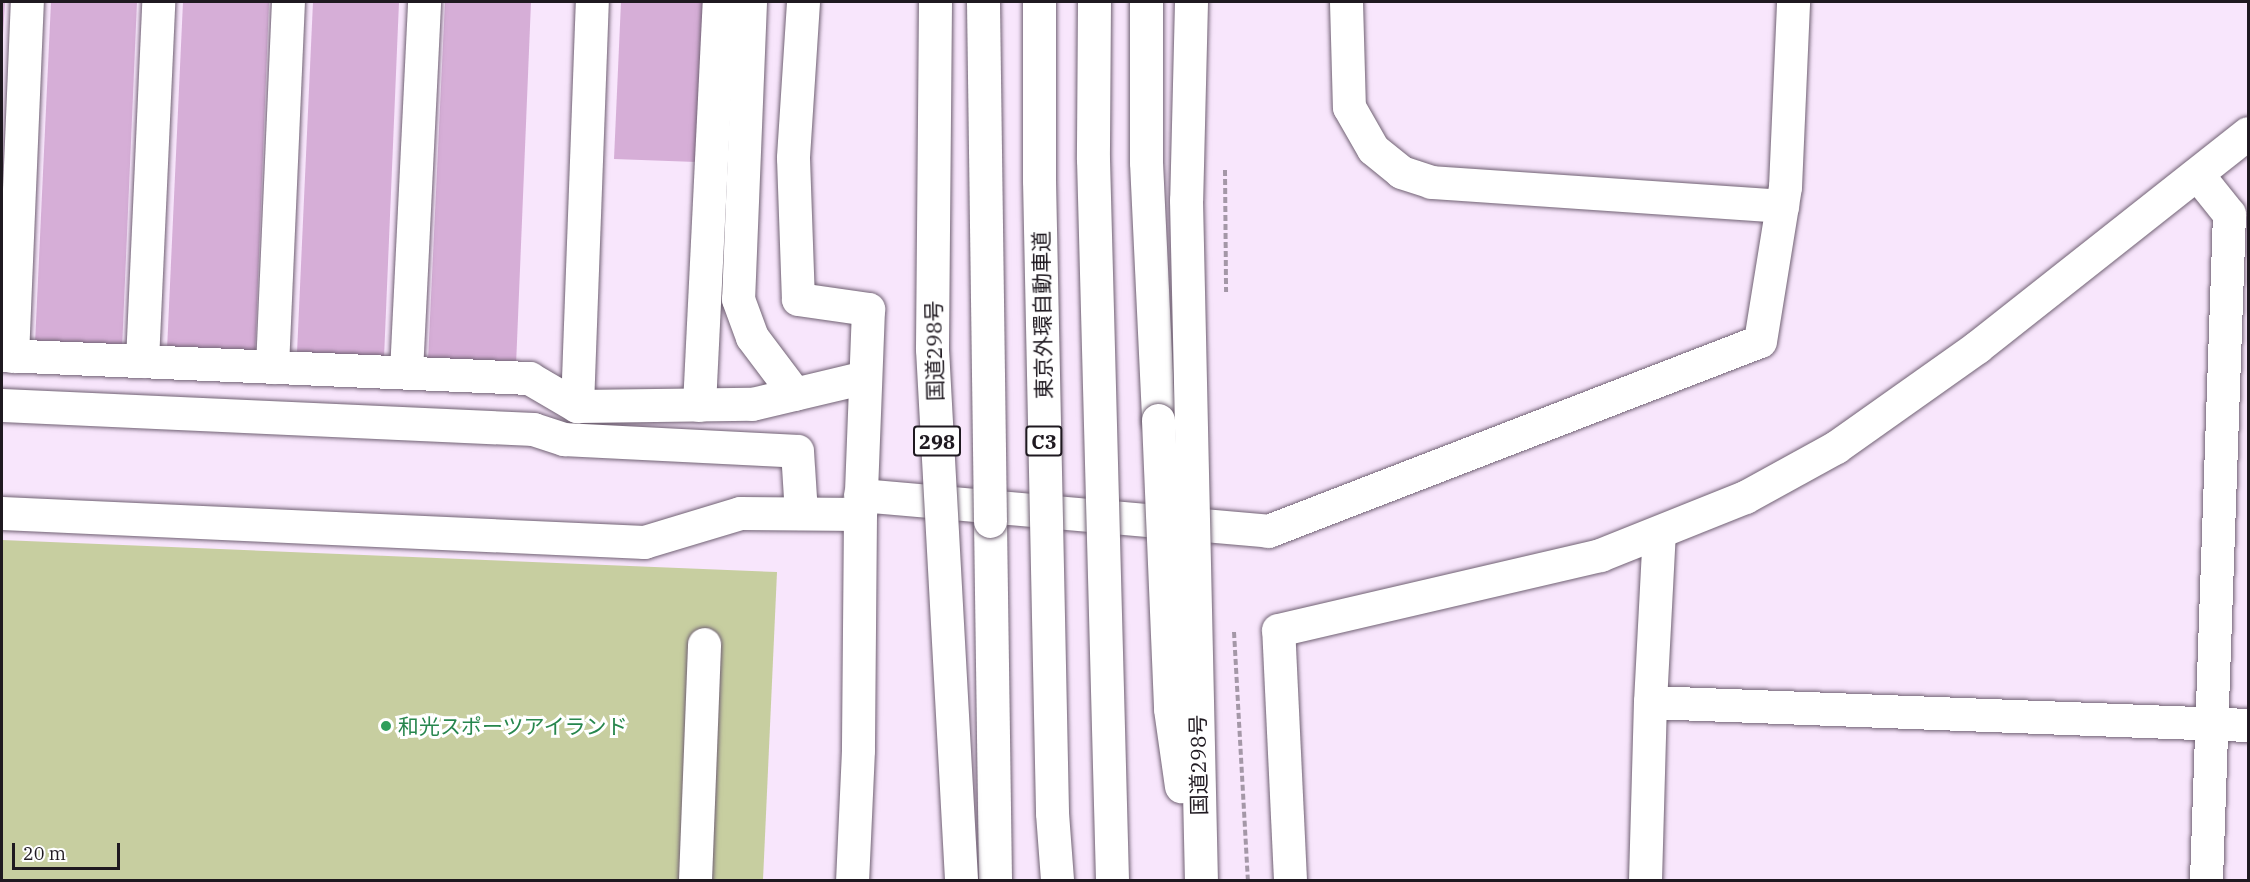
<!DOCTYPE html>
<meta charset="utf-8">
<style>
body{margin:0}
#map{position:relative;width:2250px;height:882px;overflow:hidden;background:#f8e6fc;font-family:"IBM Plex Serif","Noto Sans JP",serif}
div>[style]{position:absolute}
.green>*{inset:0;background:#c7cea0}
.building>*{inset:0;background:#d6aed7}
.roads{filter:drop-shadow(0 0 2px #706173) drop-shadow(0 0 2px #706173)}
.minor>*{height:33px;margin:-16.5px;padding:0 16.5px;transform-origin:16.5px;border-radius:16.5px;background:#fff}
.highway>*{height:33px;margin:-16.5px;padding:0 16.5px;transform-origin:16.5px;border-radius:16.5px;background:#fff}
.path-bridge>*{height:4px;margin-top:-2px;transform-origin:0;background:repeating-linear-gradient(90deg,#a497a7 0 6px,transparent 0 9px)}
.bridges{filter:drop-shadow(0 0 2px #706173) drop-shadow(0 0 2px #706173)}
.highway-bridge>*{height:33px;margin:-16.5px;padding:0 16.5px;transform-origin:16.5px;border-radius:16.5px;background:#fff}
.dots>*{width:16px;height:16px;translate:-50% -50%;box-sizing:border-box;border:3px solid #fff;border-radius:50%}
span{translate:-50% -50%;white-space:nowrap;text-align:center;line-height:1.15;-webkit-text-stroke:6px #fff;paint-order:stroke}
.shield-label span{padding:2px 4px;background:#fff;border:2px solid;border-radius:4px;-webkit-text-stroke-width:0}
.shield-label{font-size:20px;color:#1f1920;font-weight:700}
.street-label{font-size:21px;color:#1f1920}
.leisure-label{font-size:21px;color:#27864d}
.left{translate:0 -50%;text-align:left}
.frame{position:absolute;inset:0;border:3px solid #1f1920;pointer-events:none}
.scale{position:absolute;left:12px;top:843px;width:108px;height:27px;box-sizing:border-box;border:3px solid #1f1920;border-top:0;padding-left:8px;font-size:18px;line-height:21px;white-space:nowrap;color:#1f1920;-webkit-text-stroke:4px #fff;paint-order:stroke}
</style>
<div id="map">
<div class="green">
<div style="clip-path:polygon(2px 540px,777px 572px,763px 880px,2px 880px)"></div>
</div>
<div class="building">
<div style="clip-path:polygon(2px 2px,5px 2px,3px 35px,2px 35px)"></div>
<div style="clip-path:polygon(51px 2px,137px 2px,122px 349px,35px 344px)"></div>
<div style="clip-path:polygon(183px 2px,269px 2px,255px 355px,167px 350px)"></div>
<div style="clip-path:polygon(313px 2px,399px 2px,384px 358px,297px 353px)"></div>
<div style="clip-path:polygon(445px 2px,531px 2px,516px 366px,428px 361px)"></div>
<div style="clip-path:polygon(621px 2px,703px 2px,696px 162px,614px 159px)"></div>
</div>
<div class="roads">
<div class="minor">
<div style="left:750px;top:2px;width:297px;rotate:92.3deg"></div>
<div style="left:738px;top:299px;width:40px;rotate:69.8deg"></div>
<div style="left:752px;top:337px;width:71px;rotate:53deg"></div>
<div style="left:803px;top:2px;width:156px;rotate:93.7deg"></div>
<div style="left:793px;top:158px;width:141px;rotate:88deg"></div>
<div style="left:798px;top:299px;width:71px;rotate:8.1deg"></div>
<div style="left:868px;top:309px;width:205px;rotate:92.2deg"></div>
<div style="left:860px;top:514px;width:236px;rotate:90.5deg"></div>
<div style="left:858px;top:750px;width:130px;rotate:92.6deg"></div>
<div style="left:1346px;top:2px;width:105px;rotate:88.4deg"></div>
<div style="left:1349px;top:107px;width:48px;rotate:60.3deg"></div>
<div style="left:1373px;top:149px;width:36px;rotate:39deg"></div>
<div style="left:1401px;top:172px;width:32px;rotate:18deg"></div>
<div style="left:1431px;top:182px;width:352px;rotate:3.9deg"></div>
<div style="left:2197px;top:174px;width:51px;rotate:51.3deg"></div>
<div style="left:2229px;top:214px;width:666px;rotate:91.98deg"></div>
<div style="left:2px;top:355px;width:528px;rotate:2.5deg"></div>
<div style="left:529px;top:378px;width:56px;rotate:30.3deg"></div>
<div style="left:577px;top:406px;width:175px;rotate:-0.7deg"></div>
<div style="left:752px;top:404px;width:116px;rotate:-13.4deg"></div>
<div style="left:12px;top:356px;width:354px;rotate:-87.6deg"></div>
<div style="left:142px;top:361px;width:359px;rotate:-87.4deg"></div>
<div style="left:272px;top:367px;width:365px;rotate:-87.5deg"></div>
<div style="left:406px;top:372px;width:370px;rotate:-87.2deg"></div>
<div style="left:2px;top:405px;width:532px;rotate:2.59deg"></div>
<div style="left:533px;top:429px;width:33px;rotate:18deg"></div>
<div style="left:564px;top:439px;width:233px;rotate:2.9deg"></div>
<div style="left:797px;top:451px;width:62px;rotate:86.3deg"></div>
<div style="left:699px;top:405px;width:403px;rotate:-87.2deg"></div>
<div style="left:577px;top:406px;width:404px;rotate:-87.9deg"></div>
<div style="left:860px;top:495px;width:410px;rotate:5deg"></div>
<div style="left:1268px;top:531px;width:527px;rotate:-21.12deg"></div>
<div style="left:1760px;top:341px;width:156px;rotate:-80.8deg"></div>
<div style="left:1785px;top:187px;width:185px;rotate:-87.5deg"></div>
<div style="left:2px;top:513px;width:643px;rotate:2.59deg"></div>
<div style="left:644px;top:542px;width:100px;rotate:-16.8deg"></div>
<div style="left:740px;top:513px;width:120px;rotate:0.5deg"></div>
<div style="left:1650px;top:702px;width:598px;rotate:2.2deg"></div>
<div style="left:695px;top:880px;width:236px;rotate:-87.8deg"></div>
<div style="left:1290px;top:880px;width:250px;rotate:-92.7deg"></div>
<div style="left:1278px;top:630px;width:331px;rotate:-13.1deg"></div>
<div style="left:1600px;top:555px;width:156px;rotate:-21.8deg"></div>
<div style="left:1745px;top:497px;width:104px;rotate:-28.8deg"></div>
<div style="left:1836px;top:447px;width:173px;rotate:-35.3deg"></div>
<div style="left:1977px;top:347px;width:345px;rotate:-38.3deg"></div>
<div style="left:1645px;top:880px;width:178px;rotate:-88.4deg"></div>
<div style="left:1650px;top:702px;width:169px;rotate:-87deg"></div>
</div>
<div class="highway">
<div style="left:1146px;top:2px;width:160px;rotate:90deg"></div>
<div style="left:1146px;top:162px;width:258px;rotate:87.3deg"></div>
<div style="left:990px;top:521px;width:359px;rotate:89.2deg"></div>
</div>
</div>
<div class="path-bridge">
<div style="left:1225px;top:170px;width:122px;rotate:89.5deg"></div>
<div style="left:1234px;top:632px;width:248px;rotate:86.8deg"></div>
</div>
<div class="bridges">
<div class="highway-bridge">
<div style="left:935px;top:2px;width:347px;rotate:90.5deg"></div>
<div style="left:932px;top:349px;width:532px;rotate:86.87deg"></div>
<div style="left:983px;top:2px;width:519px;rotate:89.23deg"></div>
<div style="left:1039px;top:2px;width:178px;rotate:90deg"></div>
<div style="left:1039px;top:180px;width:633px;rotate:88.82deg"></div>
<div style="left:1052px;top:813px;width:67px;rotate:85.7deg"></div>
<div style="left:1094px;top:2px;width:157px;rotate:90.4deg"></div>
<div style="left:1093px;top:159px;width:721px;rotate:88.49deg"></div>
<div style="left:1191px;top:2px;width:198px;rotate:91.4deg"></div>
<div style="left:1186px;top:200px;width:680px;rotate:88.74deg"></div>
<div style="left:1158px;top:420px;width:289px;rotate:87.6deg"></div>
<div style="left:1170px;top:709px;width:78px;rotate:81.9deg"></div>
</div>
</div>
<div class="dots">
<div style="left:386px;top:726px;background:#2e9e5b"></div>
</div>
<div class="shield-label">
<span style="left:937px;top:441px">298</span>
<span style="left:1044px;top:441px">C3</span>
</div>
<div class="street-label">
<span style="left:1042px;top:315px;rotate:-91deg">東京外環自動車道</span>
<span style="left:934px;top:351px;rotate:-91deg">国道298号</span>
<span style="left:1198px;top:765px;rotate:-91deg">国道298号</span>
</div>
<div class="leisure-label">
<span class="left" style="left:398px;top:726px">和光スポーツアイランド</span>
</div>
<div class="frame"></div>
<div class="scale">20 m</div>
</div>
